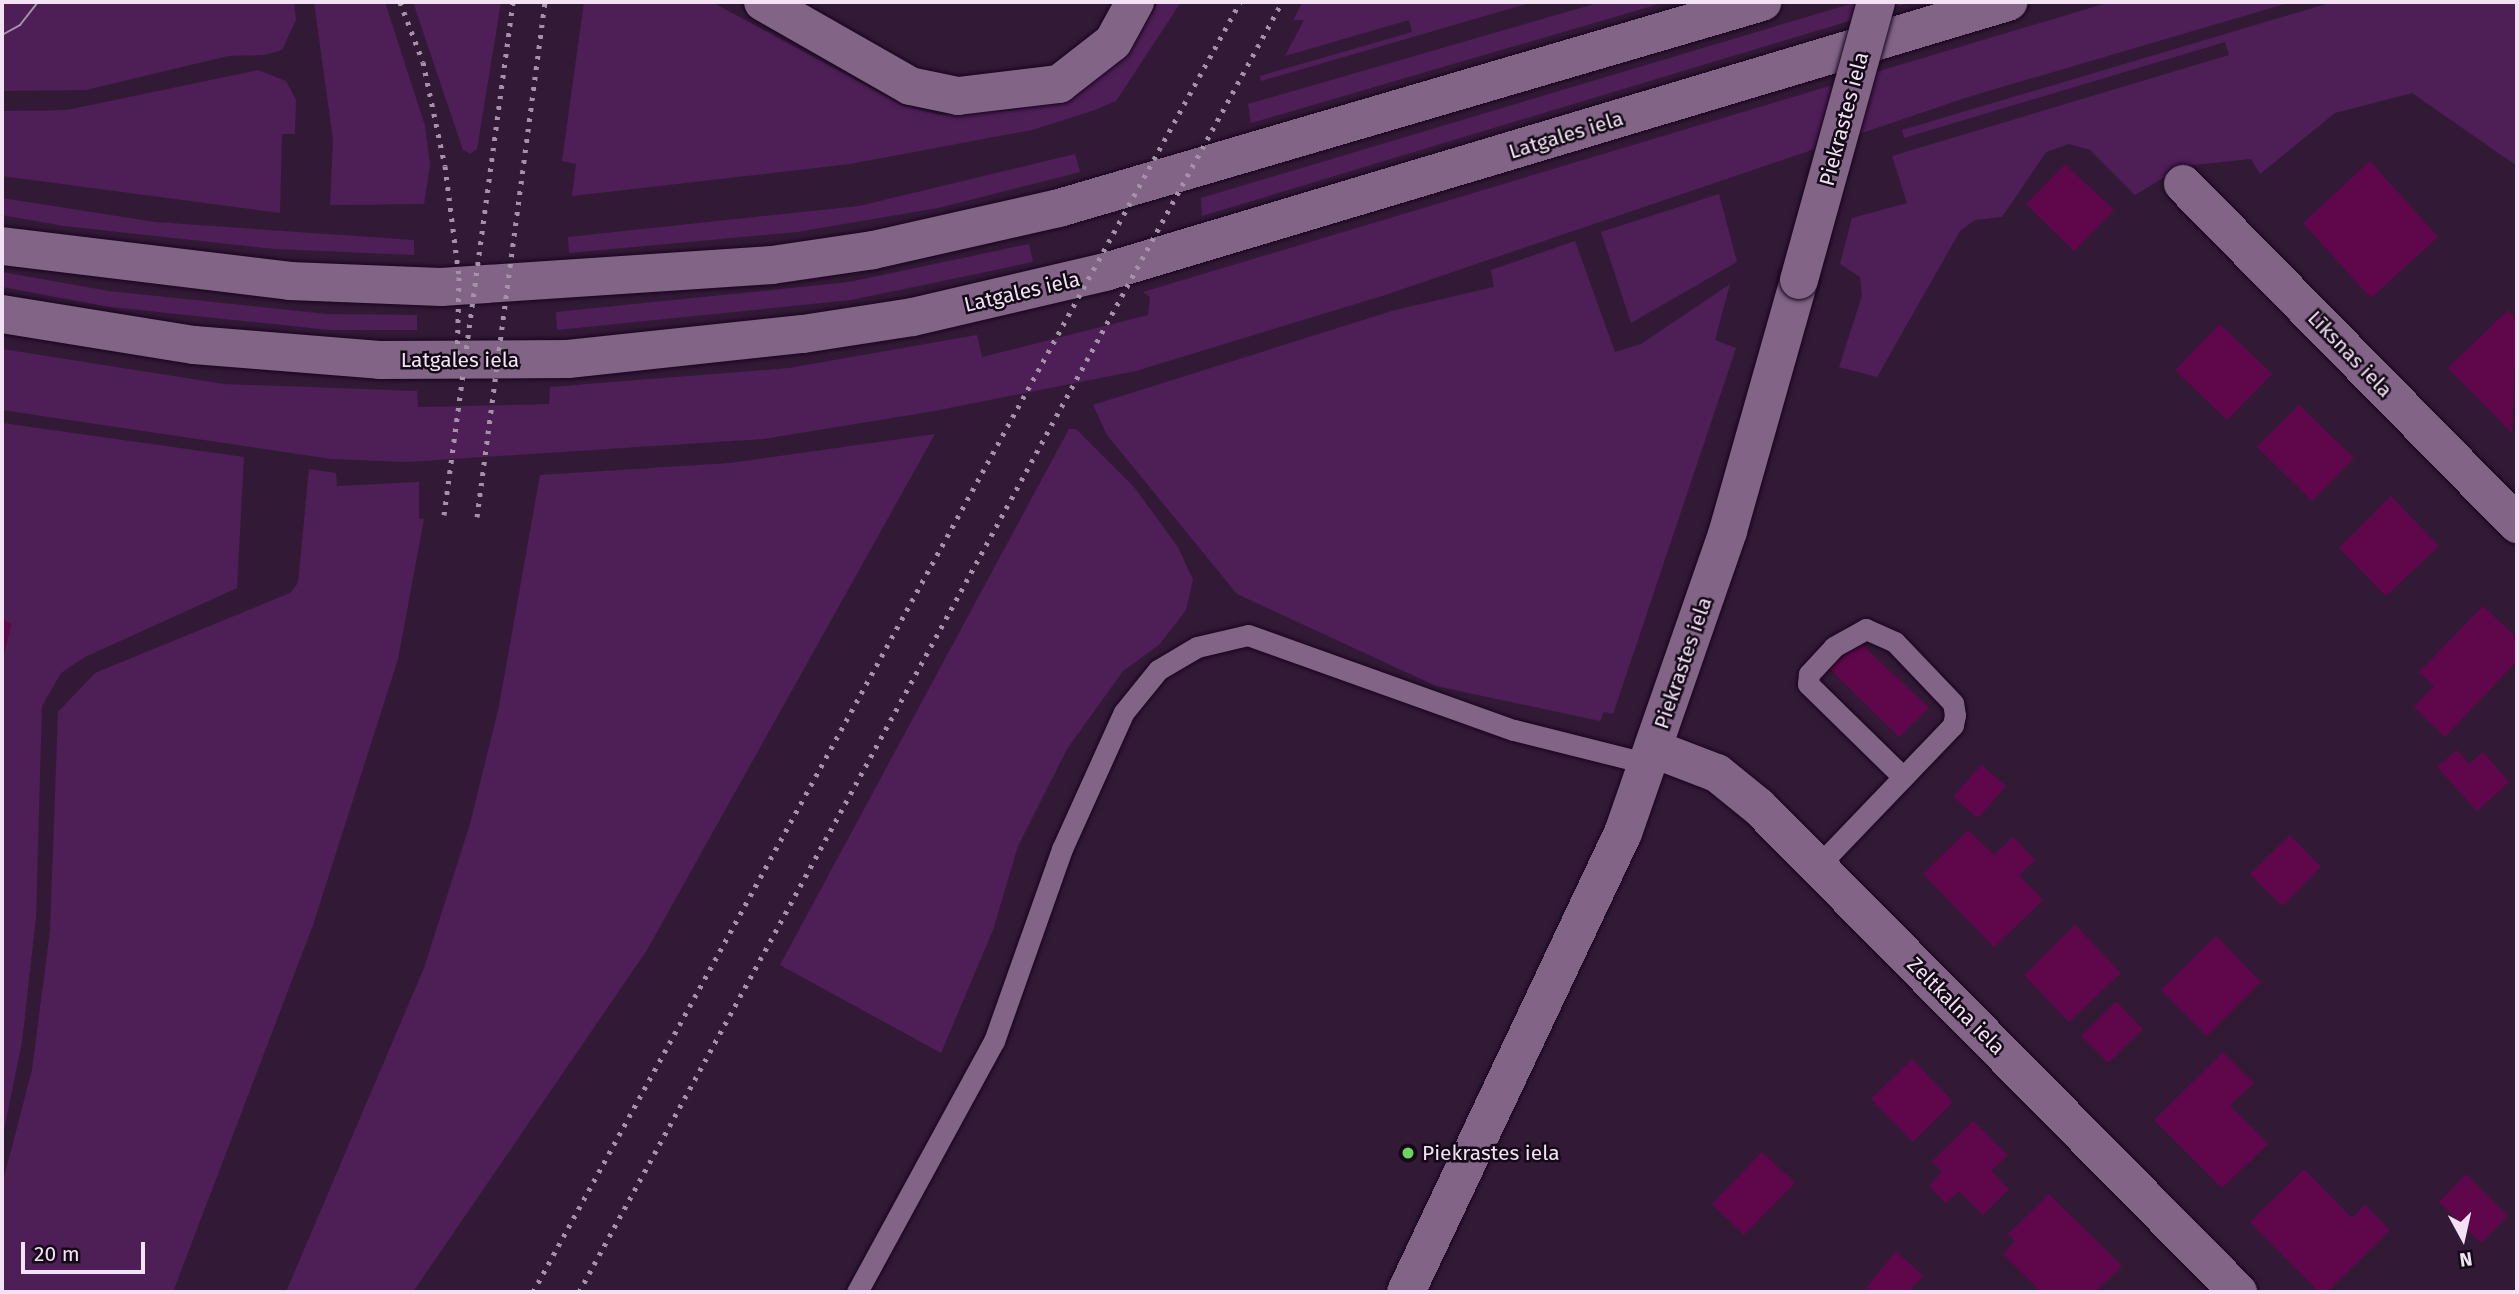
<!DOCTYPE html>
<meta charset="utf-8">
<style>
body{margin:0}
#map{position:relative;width:2519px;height:1294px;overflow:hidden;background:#321a37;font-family:"Fira Sans",sans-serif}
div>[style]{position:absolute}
.green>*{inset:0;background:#4d1f56}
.building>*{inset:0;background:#5f074a}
.roads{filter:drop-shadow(0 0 2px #19041d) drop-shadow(0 0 2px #19041d)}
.service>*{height:21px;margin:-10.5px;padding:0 10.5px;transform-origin:10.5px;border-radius:10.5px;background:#816486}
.minor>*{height:38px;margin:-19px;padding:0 19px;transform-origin:19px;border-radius:19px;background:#816486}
.tertiary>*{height:38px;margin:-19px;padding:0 19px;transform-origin:19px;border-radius:19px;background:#816486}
.tram>*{height:2px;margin:-1px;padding:0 1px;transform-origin:1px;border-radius:1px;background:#a592a8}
.rail>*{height:5px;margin-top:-2.5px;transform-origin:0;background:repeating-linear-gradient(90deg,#a592a8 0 3.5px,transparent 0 10.5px)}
.bridges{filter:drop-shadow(0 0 2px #19041d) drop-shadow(0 0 2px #19041d)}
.minor-bridge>*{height:38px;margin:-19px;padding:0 19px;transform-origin:19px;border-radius:19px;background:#816486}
.dots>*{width:19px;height:19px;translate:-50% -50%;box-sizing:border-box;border:4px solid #140916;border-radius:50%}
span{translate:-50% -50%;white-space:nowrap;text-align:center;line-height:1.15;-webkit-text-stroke:5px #140916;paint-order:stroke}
.street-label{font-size:21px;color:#f2e2f4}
.poi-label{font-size:21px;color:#f2e2f4}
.left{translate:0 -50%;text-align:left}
.frame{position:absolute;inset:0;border:4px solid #f2e2f4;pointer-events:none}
.north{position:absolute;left:2428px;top:1203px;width:70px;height:70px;-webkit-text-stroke:5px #140916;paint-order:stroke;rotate:172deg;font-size:19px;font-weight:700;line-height:28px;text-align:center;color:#f2e2f4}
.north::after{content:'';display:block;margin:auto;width:24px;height:32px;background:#f2e2f4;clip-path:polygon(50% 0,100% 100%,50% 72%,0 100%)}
.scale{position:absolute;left:21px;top:1242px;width:124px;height:32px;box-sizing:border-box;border:4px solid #f2e2f4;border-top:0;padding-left:9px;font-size:21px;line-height:24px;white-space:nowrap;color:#f2e2f4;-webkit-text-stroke:5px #140916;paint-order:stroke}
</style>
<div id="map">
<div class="green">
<div style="clip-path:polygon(2px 2px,294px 2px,296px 20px,282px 50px,264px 55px,228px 56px,86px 90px,2px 91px)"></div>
<div style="clip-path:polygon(314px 2px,385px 2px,425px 126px,430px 165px,424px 204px,330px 205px,333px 140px)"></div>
<div style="clip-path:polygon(413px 2px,501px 2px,477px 149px,470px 154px,463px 150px)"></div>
<div style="clip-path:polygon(584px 2px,712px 2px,902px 105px,940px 115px,1015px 110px,1052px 100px,1129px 51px,1158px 2px,1181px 2px,1116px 101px,1092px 111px,1032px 130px,850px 164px,572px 196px,576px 164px,562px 161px)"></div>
<div style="clip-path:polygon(1303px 2px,1533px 2px,1261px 81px,1260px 76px,1412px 32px,1409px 20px,1285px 56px,1304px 20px,1293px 20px)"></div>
<div style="clip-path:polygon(1601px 2px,1666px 2px,1251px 123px,1248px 104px)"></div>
<div style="clip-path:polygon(1857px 2px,1912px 2px,1202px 216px,1201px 198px)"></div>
<div style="clip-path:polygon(2110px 2px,2291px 2px,1968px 97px,1385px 295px,1136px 371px,929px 412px,763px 439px,407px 462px,331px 459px,2px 410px,2px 349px,224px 384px,417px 391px,418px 407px,549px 404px,550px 387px,789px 368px,977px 335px,982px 357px,1148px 315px,1150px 297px,1143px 292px)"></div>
<div style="clip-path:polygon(2333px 2px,2517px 2px,2517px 166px,2412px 93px,2335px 113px,2260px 174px,2251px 159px,2183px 166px,2135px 195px,2090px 150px,2069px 144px,2046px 152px,2002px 217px,1975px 220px,1960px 231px,1877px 377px,1839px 367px,1862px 296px,1860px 277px,1840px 264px,1852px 218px,1907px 203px,1892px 156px,2229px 55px,2225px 42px,1904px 138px,1902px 130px)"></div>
<div style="clip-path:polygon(258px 70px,286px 81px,296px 100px,295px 134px,282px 134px,280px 213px,2px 176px,2px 111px,67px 110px)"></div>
<div style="clip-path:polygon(1075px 154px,1080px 172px,938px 208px,797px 232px,569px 253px,568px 237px,859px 206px)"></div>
<div style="clip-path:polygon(1719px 194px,1737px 262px,1631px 323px,1601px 232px)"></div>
<div style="clip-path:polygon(2px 198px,155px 222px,414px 240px,414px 255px,275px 249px,64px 226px,2px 215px)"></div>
<div style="clip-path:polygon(1575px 241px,1615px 352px,1641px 344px,1730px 284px,1715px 340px,1736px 348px,1613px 714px,1604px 712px,1600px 721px,1436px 686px,1237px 594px,1107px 435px,1093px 405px,1395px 310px,1494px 287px,1491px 270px)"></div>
<div style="clip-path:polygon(1029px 244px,1033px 262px,851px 300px,557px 330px,556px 312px,849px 282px)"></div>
<div style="clip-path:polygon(2px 272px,109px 291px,326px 314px,417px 315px,417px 330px,329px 330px,110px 307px,2px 287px)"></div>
<div style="clip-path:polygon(2px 423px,244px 457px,237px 588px,85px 657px,61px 673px,42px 706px,36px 917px,22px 1042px,2px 1139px,2px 663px,11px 624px,2px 619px)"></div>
<div style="clip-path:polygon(1069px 429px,1076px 429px,1134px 487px,1178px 547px,1193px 580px,1186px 610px,1159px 645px,1123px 671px,1067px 749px,1018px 846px,993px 930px,941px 1053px,780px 965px)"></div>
<div style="clip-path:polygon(935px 434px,647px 950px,413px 1292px,286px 1292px,424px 968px,470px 824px,499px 706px,540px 475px,730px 463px)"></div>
<div style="clip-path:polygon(309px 469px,336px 473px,337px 486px,419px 482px,419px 518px,424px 519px,398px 659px,313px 925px,173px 1292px,2px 1292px,2px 1185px,32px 1070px,50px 931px,58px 712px,95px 673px,290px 593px,298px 583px)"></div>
</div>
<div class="building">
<div style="clip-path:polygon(2370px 161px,2438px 237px,2371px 298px,2303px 223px)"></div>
<div style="clip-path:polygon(2065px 164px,2114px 210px,2074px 251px,2026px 204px)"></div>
<div style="clip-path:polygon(2508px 310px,2517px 319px,2512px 433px,2448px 368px)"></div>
<div style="clip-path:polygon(2220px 324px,2272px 374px,2227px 420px,2175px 370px)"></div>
<div style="clip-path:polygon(2299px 405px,2354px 458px,2312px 501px,2257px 447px)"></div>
<div style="clip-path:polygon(2391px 496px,2439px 546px,2386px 596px,2339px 548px)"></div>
<div style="clip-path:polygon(2483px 606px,2517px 638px,2517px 661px,2445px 737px,2414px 707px,2434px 686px,2419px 672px)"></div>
<div style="clip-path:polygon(2px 619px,11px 624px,3px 658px,2px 658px)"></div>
<div style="clip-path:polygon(1858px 641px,1929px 708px,1899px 737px,1830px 669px)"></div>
<div style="clip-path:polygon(2457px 750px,2469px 764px,2483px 752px,2509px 782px,2477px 811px,2437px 767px)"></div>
<div style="clip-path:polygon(1981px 765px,2006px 786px,1978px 818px,1953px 797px)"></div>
<div style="clip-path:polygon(1968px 830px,1994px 855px,2013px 837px,2035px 860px,2019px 875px,2043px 900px,1994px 947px,1923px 874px)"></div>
<div style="clip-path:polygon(2290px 835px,2321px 867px,2282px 906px,2250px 874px)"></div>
<div style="clip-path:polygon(2075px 925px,2121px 973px,2069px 1022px,2024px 975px)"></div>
<div style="clip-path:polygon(2216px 936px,2261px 982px,2207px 1036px,2161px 990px)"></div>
<div style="clip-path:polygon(2116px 1001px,2143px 1029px,2108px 1063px,2081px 1036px)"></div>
<div style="clip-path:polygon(2223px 1052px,2254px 1083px,2230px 1105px,2268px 1144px,2222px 1188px,2154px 1120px)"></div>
<div style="clip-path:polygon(1912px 1059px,1953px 1102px,1913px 1142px,1871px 1099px)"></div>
<div style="clip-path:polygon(1973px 1121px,2008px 1155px,1991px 1171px,2009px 1189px,1983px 1215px,1959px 1191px,1946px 1203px,1929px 1186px,1942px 1172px,1932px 1161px)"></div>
<div style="clip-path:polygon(1762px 1152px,1795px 1183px,1744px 1235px,1712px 1204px)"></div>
<div style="clip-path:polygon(2304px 1169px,2352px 1218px,2365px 1205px,2390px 1230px,2327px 1292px,2319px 1292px,2250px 1222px)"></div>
<div style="clip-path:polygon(2466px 1174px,2508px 1216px,2481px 1243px,2439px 1202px)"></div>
<div style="clip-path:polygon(2049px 1194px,2122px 1266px,2095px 1292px,2041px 1292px,2003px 1254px,2015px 1241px,2008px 1234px)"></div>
<div style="clip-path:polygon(1896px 1251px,1923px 1276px,1908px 1292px,1863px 1292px)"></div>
</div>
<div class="roads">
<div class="service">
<div style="left:1818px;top:866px;width:195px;rotate:-46.2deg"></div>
<div style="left:1953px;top:725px;width:10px;rotate:-79deg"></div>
<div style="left:1955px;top:715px;width:12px;rotate:-99deg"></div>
<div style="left:1953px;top:703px;width:84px;rotate:-133.6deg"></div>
<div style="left:1895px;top:642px;width:32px;rotate:-156deg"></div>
<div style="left:1866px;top:629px;width:37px;rotate:151deg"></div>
<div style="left:1834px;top:647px;width:37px;rotate:133deg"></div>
<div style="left:1809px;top:674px;width:10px;rotate:96deg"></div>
<div style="left:1808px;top:684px;width:133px;rotate:44.4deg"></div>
<div style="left:857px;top:1292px;width:286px;rotate:-61.4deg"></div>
<div style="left:994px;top:1041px;width:204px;rotate:-70.5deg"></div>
<div style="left:1062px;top:849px;width:150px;rotate:-65.7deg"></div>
<div style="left:1124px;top:712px;width:54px;rotate:-51deg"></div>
<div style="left:1158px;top:670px;width:45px;rotate:-30.5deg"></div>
<div style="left:1197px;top:647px;width:52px;rotate:-13.2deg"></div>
<div style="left:1248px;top:635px;width:282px;rotate:19.7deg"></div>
<div style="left:1514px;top:730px;width:139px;rotate:14.1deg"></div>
</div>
<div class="minor">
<div style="left:763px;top:2px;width:169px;rotate:29.7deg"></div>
<div style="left:910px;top:86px;width:49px;rotate:11.8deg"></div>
<div style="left:958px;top:96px;width:102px;rotate:-6.8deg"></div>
<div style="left:1059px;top:84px;width:68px;rotate:-37.9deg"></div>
<div style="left:1113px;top:42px;width:46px;rotate:-61.2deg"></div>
<div style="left:2183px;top:184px;width:477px;rotate:45.5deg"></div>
<div style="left:1654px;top:749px;width:67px;rotate:20.9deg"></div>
<div style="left:1717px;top:773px;width:54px;rotate:39deg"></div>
<div style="left:1759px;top:807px;width:682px;rotate:45.36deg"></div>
<div style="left:1406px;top:1292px;width:508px;rotate:-64.7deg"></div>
<div style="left:1623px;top:833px;width:320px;rotate:-70.8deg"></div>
<div style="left:1728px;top:531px;width:261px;rotate:-74.2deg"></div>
</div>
<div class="tertiary">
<div style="left:2px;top:246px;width:290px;rotate:6.9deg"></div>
<div style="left:290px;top:281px;width:151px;rotate:2.3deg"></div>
<div style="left:441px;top:287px;width:332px;rotate:-3.8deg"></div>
<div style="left:772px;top:265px;width:102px;rotate:-8.4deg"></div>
<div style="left:873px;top:250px;width:191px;rotate:-12.7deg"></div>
<div style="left:1059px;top:208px;width:733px;rotate:-16.33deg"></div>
<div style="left:2px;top:314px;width:194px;rotate:9.2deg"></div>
<div style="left:194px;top:345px;width:186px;rotate:4.6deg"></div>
<div style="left:379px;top:360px;width:189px;rotate:-0.3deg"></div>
<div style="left:568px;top:359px;width:236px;rotate:-6.1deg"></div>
<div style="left:803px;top:334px;width:111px;rotate:-8.8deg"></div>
<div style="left:913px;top:317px;width:197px;rotate:-13.2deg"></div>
<div style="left:1105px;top:272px;width:943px;rotate:-16.65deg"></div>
</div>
</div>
<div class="tram">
<div style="left:2px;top:35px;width:21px;rotate:-29deg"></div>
<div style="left:20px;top:25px;width:29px;rotate:-52deg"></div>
</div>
<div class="rail">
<div style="left:400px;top:2px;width:64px;rotate:69deg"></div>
<div style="left:423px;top:62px;width:106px;rotate:78.1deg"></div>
<div style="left:445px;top:166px;width:112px;rotate:82.8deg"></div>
<div style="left:459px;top:277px;width:85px;rotate:91.3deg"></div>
<div style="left:444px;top:515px;width:518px;rotate:-82.34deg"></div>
<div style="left:477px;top:517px;width:519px;rotate:-82.48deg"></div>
<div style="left:533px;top:1292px;width:1471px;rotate:-61.27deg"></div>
<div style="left:579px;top:1292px;width:1469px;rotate:-61.41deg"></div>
</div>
<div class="bridges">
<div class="minor-bridge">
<div style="left:1799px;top:280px;width:288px;rotate:-74.5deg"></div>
</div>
</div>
<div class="dots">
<div style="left:1408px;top:1153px;background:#6ed360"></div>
</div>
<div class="street-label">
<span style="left:1844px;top:119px;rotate:-75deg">Piekrastes iela</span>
<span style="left:1566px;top:135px;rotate:-17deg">Latgales iela</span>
<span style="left:1022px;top:292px;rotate:-13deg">Latgales iela</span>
<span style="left:2350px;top:354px;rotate:46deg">Līksnas iela</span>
<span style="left:460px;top:360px">Latgales iela</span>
<span style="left:1683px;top:663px;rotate:-71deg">Piekrastes iela</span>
<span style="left:1956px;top:1006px;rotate:45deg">Zeltkalna iela</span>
</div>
<div class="poi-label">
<span class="left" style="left:1422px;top:1153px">Piekrastes iela</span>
</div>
<div class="frame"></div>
<div class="north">N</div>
<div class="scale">20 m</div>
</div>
